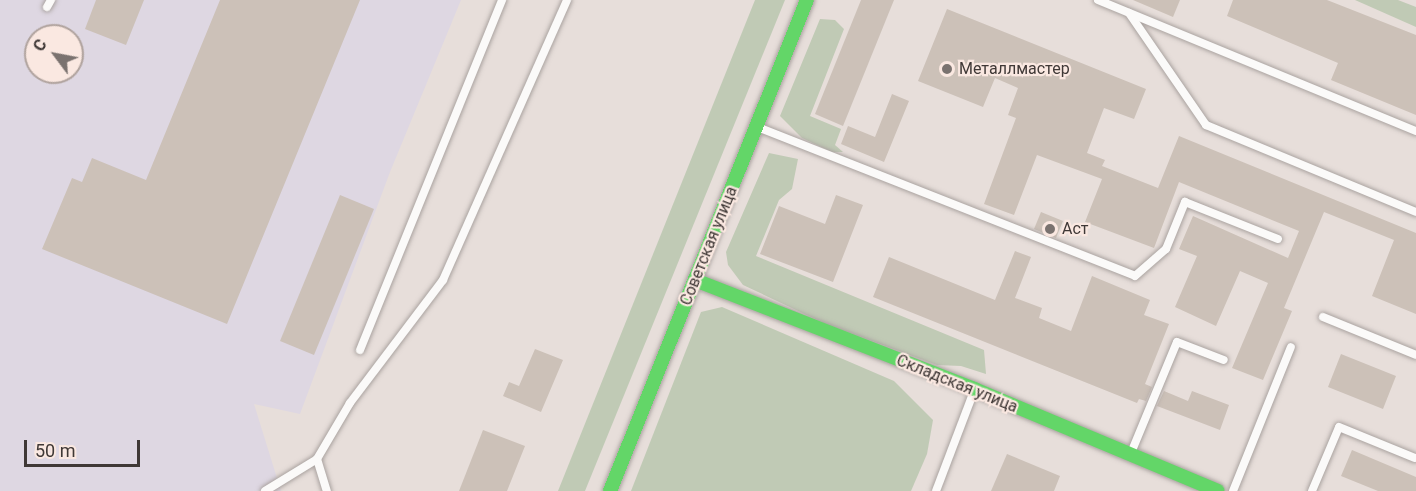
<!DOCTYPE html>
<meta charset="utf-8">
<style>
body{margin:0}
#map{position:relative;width:1416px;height:491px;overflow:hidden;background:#e7deda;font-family:Roboto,sans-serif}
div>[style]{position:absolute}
.industrial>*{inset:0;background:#ded7e2}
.green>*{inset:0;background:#c0cab5}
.building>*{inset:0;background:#ccc1b8}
.roads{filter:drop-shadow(0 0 2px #aaa3a0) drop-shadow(0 0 2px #aaa3a0)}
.lane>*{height:8px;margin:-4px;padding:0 4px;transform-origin:4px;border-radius:4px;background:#fbfaf9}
.fast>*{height:14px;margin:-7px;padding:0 7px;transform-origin:7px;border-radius:7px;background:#63d668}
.dots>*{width:16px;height:16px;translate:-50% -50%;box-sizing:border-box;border:3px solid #fae8e1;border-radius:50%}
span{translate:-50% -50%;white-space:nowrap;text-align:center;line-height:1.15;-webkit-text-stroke:4.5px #fae8e1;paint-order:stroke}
.poi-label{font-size:16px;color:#3f3836}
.left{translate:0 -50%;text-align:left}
.street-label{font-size:16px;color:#3f3836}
.north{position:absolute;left:24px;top:24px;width:60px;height:60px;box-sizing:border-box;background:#fae8e1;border:2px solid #afa29d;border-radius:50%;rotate:302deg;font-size:16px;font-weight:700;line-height:24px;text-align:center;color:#3f3836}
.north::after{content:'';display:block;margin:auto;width:21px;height:27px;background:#7a726f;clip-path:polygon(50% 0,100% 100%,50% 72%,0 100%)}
.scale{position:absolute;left:24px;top:440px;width:116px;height:27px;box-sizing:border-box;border:3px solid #3f3836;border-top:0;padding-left:8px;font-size:18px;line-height:21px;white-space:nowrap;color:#3f3836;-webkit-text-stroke:4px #fae8e1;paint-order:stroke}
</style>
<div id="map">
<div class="industrial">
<div style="clip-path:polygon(evenodd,0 0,461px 0,390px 172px,300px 414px,254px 404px,281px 491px,0 491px,0 0,36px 36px,72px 36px,72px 72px,36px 72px,36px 36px)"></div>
</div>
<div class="green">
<div style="clip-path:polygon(755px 0,785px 0,585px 491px,558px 491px)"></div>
<div style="clip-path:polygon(1355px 0,1398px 0,1416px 7px,1416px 27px)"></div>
<div style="clip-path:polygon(820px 19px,835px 20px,844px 29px,810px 116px,841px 129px,835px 145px,843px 152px,832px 152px,802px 138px,780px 116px)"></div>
<div style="clip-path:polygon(769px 153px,798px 159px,792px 189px,779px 200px,756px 256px,984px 350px,986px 374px,961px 366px,937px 365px,826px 324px,743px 285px,728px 265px,726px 252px)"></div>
<div style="clip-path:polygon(722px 307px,894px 381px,933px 420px,927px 454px,911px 491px,631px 491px,701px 312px)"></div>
</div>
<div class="building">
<div style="clip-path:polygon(96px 0,144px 0,126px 45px,85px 29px)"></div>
<div style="clip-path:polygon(220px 0,360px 0,227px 324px,42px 249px,72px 178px,82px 182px,92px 158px,146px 180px)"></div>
<div style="clip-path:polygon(861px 0,894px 0,843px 126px,815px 114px)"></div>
<div style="clip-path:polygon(1133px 0,1180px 0,1173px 17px)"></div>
<div style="clip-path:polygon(1233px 0,1327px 0,1416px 35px,1416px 115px,1331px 80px,1338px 63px,1227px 16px)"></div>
<div style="clip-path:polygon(947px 9px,1146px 89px,1134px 119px,1104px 108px,1087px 153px,1105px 160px,1102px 166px,1158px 188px,1179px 136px,1416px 233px,1416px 314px,1372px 296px,1394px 240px,1324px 212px,1284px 308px,1292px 311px,1263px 380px,1232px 368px,1268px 283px,1240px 271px,1216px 326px,1175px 307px,1197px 256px,1179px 249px,1193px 216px,1288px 258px,1299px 231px,1179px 182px,1154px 248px,1085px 222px,1102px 179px,1037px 155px,1014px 215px,984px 204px,1016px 118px,1008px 115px,1018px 88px,995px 78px,983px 107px,918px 81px)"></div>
<div style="clip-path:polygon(892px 94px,909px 101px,884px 162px,841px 144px,848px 126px,875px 137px)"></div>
<div style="clip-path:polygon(340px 195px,374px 209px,314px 355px,280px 341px)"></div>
<div style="clip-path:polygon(836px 195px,863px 205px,833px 282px,760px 254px,779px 206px,825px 224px)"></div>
<div style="clip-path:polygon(1041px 212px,1063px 221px,1056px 238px,1034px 229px)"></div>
<div style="clip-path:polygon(1015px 251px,1031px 257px,1015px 298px,1042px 308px,1039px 318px,1071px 331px,1092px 276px,1150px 300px,1144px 315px,1169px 324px,1145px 384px,1152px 387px,1146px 401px,1139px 399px,1137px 403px,873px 297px,889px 257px,995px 300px)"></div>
<div style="clip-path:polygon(535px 349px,563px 360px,541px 412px,503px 396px,509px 382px,519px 386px)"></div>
<div style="clip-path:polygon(1341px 354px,1396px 376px,1383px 409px,1328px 387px)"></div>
<div style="clip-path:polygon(1164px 391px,1188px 401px,1192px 391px,1229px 405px,1220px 430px,1157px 406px)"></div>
<div style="clip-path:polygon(483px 430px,525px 446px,507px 491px,459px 491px)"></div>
<div style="clip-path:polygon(1352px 450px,1416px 477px,1416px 491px,1378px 491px,1341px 476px)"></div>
<div style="clip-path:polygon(1007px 454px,1060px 476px,1054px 491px,991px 491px)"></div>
</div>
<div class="roads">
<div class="lane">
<div style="left:1098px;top:0;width:344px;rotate:22.4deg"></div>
<div style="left:47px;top:7px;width:8px;rotate:-60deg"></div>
<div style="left:1129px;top:13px;width:136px;rotate:55.5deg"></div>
<div style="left:1206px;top:125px;width:227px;rotate:22.5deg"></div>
<div style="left:760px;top:128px;width:403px;rotate:21.5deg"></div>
<div style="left:1135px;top:276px;width:41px;rotate:-41.1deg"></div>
<div style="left:1166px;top:249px;width:51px;rotate:-68deg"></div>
<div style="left:1185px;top:202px;width:100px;rotate:21.7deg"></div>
<div style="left:1323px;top:317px;width:100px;rotate:22.2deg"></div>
<div style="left:360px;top:350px;width:378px;rotate:-67.9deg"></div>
<div style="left:1131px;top:453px;width:120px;rotate:-67.5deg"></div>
<div style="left:1177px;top:342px;width:50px;rotate:21deg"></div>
<div style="left:317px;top:459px;width:34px;rotate:73deg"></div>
<div style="left:265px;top:491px;width:61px;rotate:-31.6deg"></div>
<div style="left:317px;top:459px;width:65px;rotate:-59.5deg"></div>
<div style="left:350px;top:403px;width:154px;rotate:-52.9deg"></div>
<div style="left:443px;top:280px;width:306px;rotate:-66.1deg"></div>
<div style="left:936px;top:491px;width:107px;rotate:-69.2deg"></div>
<div style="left:1233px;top:491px;width:155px;rotate:-68.1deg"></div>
<div style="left:1312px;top:491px;width:69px;rotate:-67.1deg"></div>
<div style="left:1339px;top:427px;width:82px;rotate:22.2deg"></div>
</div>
<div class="fast">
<div style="left:695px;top:280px;width:300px;rotate:21.3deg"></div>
<div style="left:974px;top:389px;width:264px;rotate:22.7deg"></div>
<div style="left:610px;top:491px;width:529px;rotate:-68.14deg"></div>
</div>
</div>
<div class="dots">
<div style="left:947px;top:69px;background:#7a726f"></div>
<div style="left:1050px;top:229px;background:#7a726f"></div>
</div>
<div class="poi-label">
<span class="left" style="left:959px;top:69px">Металлмастер</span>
<span class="left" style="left:1062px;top:229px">Аст</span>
</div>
<div class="street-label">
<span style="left:709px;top:246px;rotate:-68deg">Советская улица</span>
<span style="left:957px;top:384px;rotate:22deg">Складская улица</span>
</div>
<div class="north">С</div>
<div class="scale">50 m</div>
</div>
